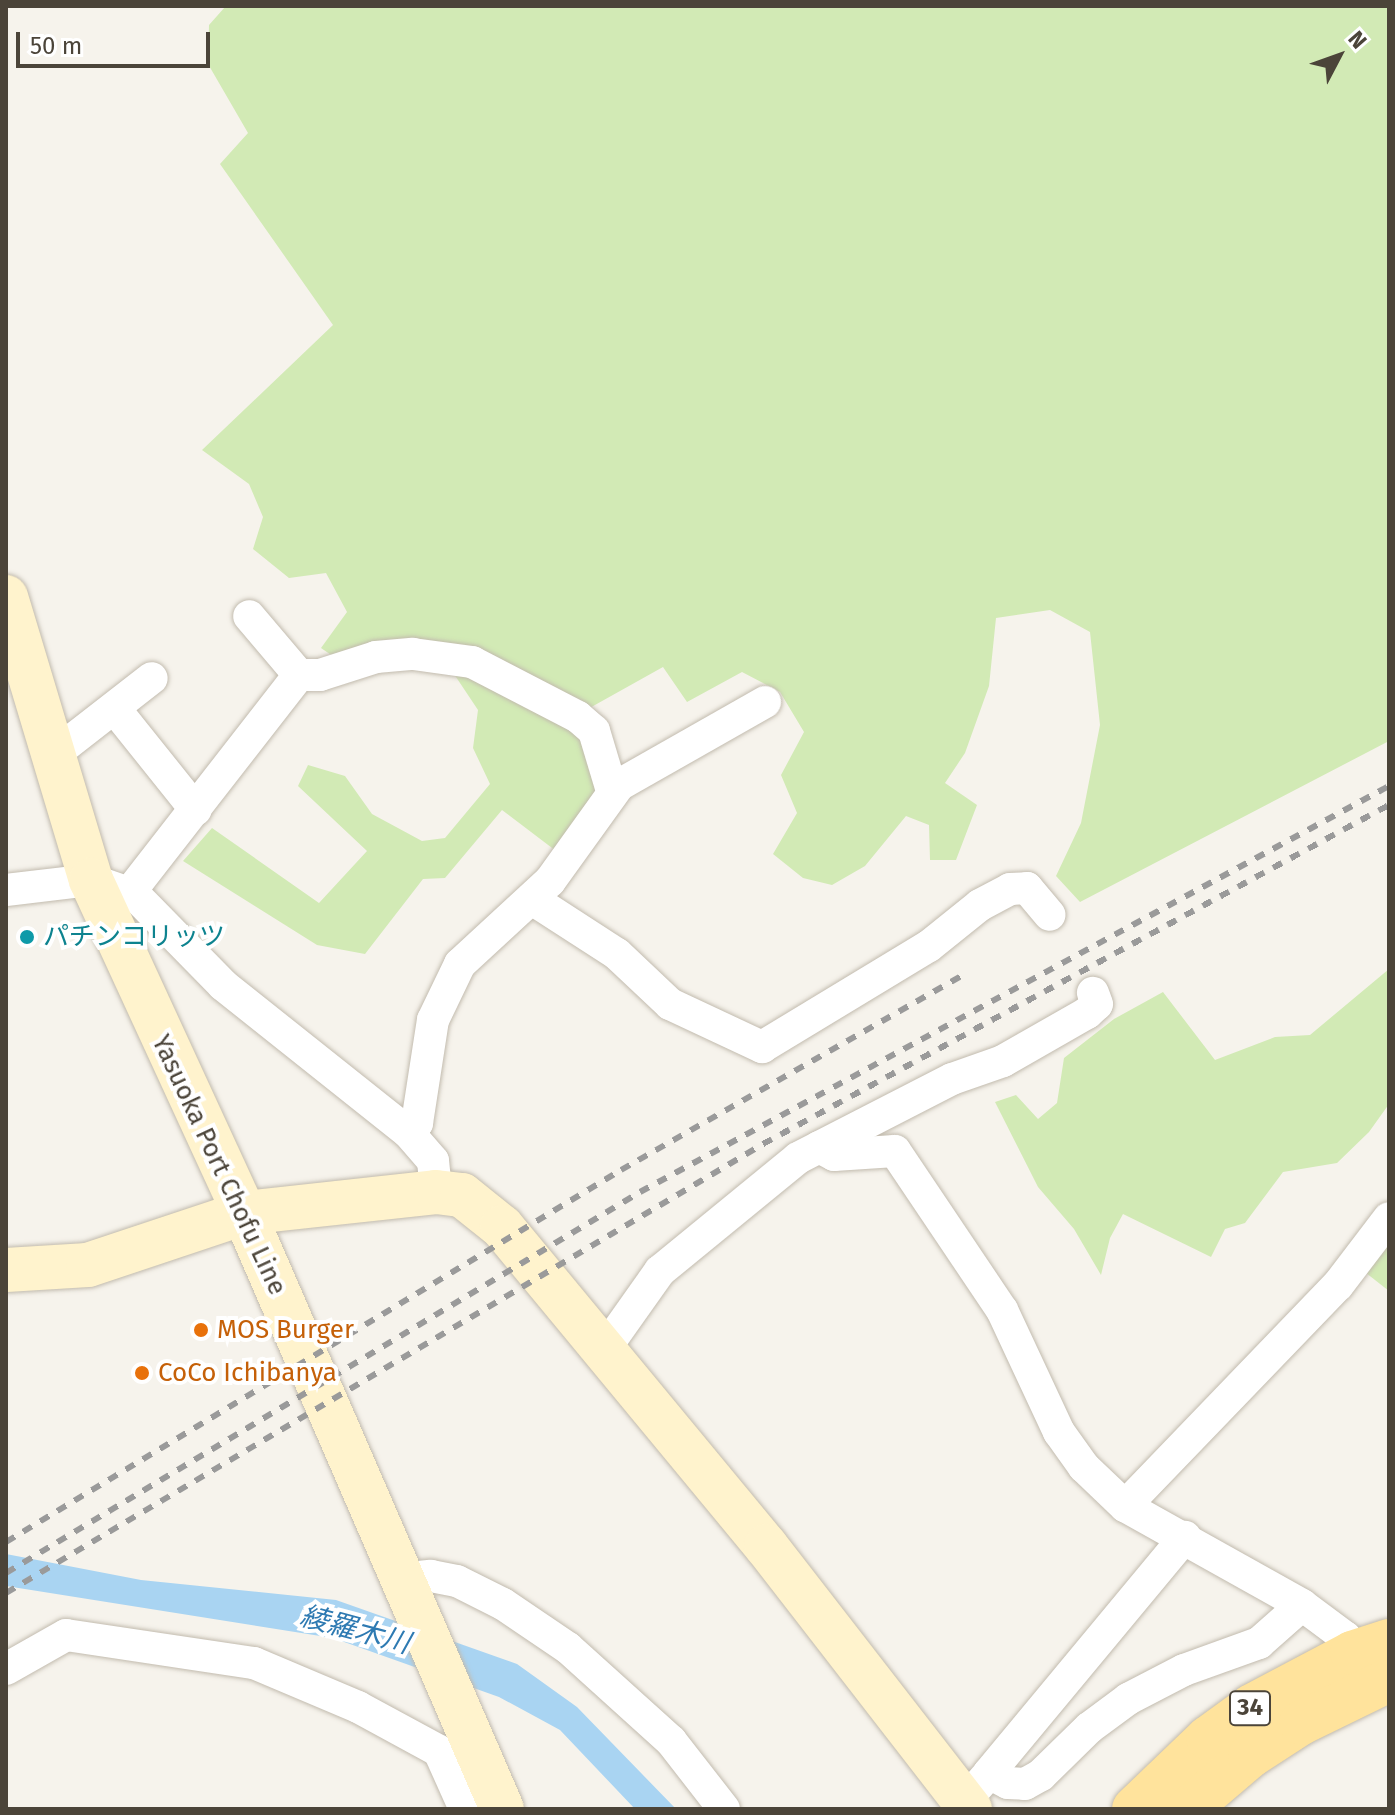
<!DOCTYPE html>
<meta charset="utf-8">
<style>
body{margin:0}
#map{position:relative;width:1395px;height:1815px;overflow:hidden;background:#f6f3ec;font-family:"Fira Sans","Noto Sans JP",sans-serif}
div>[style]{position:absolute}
.green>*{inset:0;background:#d2eab5}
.water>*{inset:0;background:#a9d4f2}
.roads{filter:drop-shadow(0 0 2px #c2bbae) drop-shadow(0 0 2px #c2bbae)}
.street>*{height:32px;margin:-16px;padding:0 16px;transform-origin:16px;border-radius:16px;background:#fff}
.secondary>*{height:44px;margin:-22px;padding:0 22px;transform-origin:22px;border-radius:22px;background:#fff3cd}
.primary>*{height:44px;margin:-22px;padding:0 22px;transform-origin:22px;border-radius:22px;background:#ffe39c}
.rail>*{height:6px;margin-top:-3px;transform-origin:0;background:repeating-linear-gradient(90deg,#9a9a9a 0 10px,transparent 0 20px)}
.dots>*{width:22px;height:22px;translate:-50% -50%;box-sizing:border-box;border:4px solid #fff;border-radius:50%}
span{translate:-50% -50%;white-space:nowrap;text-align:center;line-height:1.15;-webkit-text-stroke:8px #fff;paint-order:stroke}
.shield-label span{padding:2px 6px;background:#fff;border:2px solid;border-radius:6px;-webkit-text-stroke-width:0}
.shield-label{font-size:24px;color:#4b4439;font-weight:700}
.culture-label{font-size:26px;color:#0d838f}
.left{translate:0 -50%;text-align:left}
.street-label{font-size:26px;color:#4b4439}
.food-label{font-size:26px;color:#c56008}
.water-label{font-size:28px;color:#2e7ab2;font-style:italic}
.frame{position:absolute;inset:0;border:8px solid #4b4439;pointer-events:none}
.north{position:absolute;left:1299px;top:16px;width:80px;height:80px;-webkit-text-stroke:6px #fff;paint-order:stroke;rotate:49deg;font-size:22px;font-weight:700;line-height:32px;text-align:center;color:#4b4439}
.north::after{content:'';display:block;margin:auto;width:28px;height:36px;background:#4b4439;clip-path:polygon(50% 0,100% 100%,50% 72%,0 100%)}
.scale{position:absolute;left:16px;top:32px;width:194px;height:36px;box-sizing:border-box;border:4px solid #4b4439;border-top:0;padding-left:10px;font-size:24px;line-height:28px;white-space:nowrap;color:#4b4439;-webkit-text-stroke:6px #fff;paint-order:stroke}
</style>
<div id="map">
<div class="green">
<div style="clip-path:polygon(1389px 6px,1389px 741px,1080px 902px,1056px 876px,1081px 823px,1100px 725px,1090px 632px,1050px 610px,996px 618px,989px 686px,965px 753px,945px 783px,977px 805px,956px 860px,930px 860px,929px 825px,906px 816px,865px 866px,832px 885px,803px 878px,773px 854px,797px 813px,781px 775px,804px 732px,780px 692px,742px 672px,687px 702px,663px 667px,586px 710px,602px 791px,560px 854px,502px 810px,445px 878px,423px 879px,365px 954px,317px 945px,183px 861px,212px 828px,319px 903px,367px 851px,298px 786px,308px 765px,345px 776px,372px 814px,422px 841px,445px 838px,490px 784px,473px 748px,478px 710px,446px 662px,343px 663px,321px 648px,347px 612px,326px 573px,289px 578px,253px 549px,263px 517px,249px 484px,202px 450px,333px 325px,220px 164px,248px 133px,208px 64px,209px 25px,225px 7px)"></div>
<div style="clip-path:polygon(1389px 969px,1389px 1104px,1369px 1132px,1337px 1163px,1283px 1172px,1245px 1223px,1225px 1229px,1211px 1257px,1123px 1214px,1110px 1238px,1101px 1275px,1074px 1229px,1038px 1187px,995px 1102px,1016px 1095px,1038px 1119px,1057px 1103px,1064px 1058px,1114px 1019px,1163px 992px,1215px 1060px,1275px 1037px,1310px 1035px)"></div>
<div style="clip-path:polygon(1389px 1235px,1389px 1291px,1361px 1269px)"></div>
</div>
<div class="water">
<div style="clip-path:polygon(6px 1554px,141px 1580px,336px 1600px,517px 1664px,577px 1707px,676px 1809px,635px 1809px,560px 1730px,499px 1697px,333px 1638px,6px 1586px)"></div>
</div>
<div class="roads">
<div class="street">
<div style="left:299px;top:675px;width:21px"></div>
<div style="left:320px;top:675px;width:59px;rotate:-17.8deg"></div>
<div style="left:376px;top:657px;width:37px;rotate:-5deg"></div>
<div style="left:413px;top:654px;width:60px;rotate:7.7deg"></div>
<div style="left:472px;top:662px;width:119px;rotate:27.4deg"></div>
<div style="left:578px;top:717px;width:21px;rotate:41deg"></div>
<div style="left:594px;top:731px;width:63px;rotate:73.3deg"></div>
<div style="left:115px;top:709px;width:129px;rotate:51.3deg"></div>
<div style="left:53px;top:755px;width:125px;rotate:-37.9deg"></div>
<div style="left:6px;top:890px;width:86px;rotate:-6.7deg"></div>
<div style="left:91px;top:880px;width:46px;rotate:18.8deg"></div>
<div style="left:135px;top:895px;width:126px;rotate:45.6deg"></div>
<div style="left:223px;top:985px;width:236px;rotate:38.5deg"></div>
<div style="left:408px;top:1132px;width:38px;rotate:49deg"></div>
<div style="left:433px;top:1161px;width:31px;rotate:84deg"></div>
<div style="left:130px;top:892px;width:275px;rotate:-52.1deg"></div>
<div style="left:299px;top:675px;width:77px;rotate:-130.3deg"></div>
<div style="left:532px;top:899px;width:101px;rotate:32.9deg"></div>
<div style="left:617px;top:954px;width:73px;rotate:43.3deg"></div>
<div style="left:670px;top:1004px;width:102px;rotate:25.1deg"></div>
<div style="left:762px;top:1047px;width:195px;rotate:-31.2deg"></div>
<div style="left:929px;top:946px;width:65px;rotate:-38.8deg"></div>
<div style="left:980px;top:905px;width:34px;rotate:-28deg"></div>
<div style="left:1010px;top:889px;width:17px;rotate:-3deg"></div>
<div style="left:1027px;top:888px;width:35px;rotate:50deg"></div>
<div style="left:408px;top:1132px;width:13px;rotate:-45deg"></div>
<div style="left:417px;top:1123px;width:104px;rotate:-81.2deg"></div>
<div style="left:433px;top:1020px;width:62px;rotate:-64.3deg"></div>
<div style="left:460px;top:964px;width:122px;rotate:-42.7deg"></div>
<div style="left:550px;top:881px;width:118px;rotate:-54.3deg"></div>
<div style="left:619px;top:785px;width:168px;rotate:-29.6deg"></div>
<div style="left:819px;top:1147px;width:17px;rotate:28deg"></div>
<div style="left:834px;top:1155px;width:61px;rotate:-3.8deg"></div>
<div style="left:895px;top:1151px;width:192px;rotate:56.1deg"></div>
<div style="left:1002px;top:1310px;width:135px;rotate:65deg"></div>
<div style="left:1059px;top:1432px;width:43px;rotate:54.5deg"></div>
<div style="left:1084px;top:1467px;width:57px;rotate:43.6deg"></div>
<div style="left:1125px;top:1506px;width:203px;rotate:29.2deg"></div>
<div style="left:1302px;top:1605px;width:54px;rotate:36.7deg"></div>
<div style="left:1345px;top:1637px;width:17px;rotate:66deg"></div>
<div style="left:604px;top:1350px;width:97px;rotate:-54.7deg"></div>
<div style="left:660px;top:1271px;width:178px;rotate:-39.3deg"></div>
<div style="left:798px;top:1158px;width:173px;rotate:-27.2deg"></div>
<div style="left:952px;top:1079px;width:54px;rotate:-19.4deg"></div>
<div style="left:1003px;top:1061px;width:97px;rotate:-29.7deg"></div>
<div style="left:1087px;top:1013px;width:13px;rotate:-42deg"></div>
<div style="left:1097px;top:1004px;width:12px;rotate:-110deg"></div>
<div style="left:1125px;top:1506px;width:307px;rotate:-46.1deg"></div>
<div style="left:1338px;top:1285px;width:84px;rotate:-52.7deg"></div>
<div style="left:400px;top:1579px;width:31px;rotate:-6deg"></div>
<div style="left:431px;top:1576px;width:26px;rotate:11deg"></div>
<div style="left:457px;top:1581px;width:51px;rotate:26.6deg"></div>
<div style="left:503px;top:1604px;width:78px;rotate:34.1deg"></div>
<div style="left:568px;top:1648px;width:139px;rotate:42.1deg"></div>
<div style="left:671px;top:1741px;width:86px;rotate:52.1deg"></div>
<div style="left:6px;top:1669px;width:69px;rotate:-29.5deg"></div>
<div style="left:66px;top:1635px;width:190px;rotate:8.5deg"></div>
<div style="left:254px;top:1663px;width:113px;rotate:22.9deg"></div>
<div style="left:358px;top:1707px;width:92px;rotate:28.5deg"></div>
<div style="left:439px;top:1751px;width:64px;rotate:65.9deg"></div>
<div style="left:989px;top:1773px;width:307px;rotate:-50.3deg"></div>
<div style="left:965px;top:1801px;width:37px;rotate:-49deg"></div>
<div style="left:989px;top:1773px;width:21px;rotate:28deg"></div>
<div style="left:1008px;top:1783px;width:17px;rotate:3deg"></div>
<div style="left:1025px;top:1784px;width:18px;rotate:-29deg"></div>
<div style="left:1041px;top:1775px;width:67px;rotate:-44.4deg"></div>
<div style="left:1089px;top:1728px;width:49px;rotate:-36.6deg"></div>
<div style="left:1128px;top:1699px;width:63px;rotate:-27.4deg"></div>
<div style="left:1184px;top:1670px;width:80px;rotate:-19.8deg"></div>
<div style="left:1259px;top:1643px;width:57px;rotate:-41.5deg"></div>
</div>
<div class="secondary">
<div style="left:6px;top:597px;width:295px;rotate:73.3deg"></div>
<div style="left:91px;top:880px;width:366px;rotate:65.3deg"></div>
<div style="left:244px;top:1213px;width:649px;rotate:66.59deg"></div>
<div style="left:6px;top:1270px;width:82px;rotate:-3.5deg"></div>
<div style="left:88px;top:1265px;width:164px;rotate:-18.4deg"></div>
<div style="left:244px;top:1213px;width:193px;rotate:-6.2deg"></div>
<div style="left:436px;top:1192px;width:26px;rotate:7deg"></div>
<div style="left:462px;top:1195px;width:51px;rotate:38.7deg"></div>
<div style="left:502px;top:1227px;width:414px;rotate:50.4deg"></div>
<div style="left:766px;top:1546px;width:333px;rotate:52.2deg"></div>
</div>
<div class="primary">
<div style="left:1134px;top:1809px;width:103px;rotate:-43.8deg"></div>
<div style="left:1208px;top:1738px;width:54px;rotate:-36deg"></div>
<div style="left:1252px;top:1706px;width:113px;rotate:-27.9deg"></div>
<div style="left:1352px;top:1653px;width:39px;rotate:-18deg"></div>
<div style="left:1188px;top:1809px;width:82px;rotate:-40.5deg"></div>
<div style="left:1250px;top:1756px;width:61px;rotate:-32.9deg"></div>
<div style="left:1301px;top:1723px;width:98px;rotate:-26deg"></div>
</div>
</div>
<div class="rail">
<div style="left:6px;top:1542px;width:719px;rotate:-31.17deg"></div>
<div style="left:621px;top:1170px;width:394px;rotate:-29.7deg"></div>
<div style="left:6px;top:1573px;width:740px;rotate:-31deg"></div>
<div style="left:640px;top:1192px;width:852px;rotate:-28.46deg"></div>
<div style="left:6px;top:1593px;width:880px;rotate:-30.67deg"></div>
<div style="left:763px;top:1144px;width:712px;rotate:-28.44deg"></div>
</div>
<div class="dots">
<div style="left:27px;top:937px;background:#0f9aa8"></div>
<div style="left:201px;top:1330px;background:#e8710a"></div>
<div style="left:142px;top:1373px;background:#e8710a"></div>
</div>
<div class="shield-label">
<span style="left:1250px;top:1708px">34</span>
</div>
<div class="culture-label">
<span class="left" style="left:43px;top:937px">パチンコリッツ</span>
</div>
<div class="street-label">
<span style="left:219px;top:1165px;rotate:65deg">Yasuoka Port Chofu Line</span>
</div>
<div class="food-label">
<span class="left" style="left:217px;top:1330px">MOS Burger</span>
<span class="left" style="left:158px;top:1373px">CoCo Ichibanya</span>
</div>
<div class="water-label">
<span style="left:355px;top:1630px;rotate:15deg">綾羅木川</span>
</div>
<div class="frame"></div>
<div class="north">N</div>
<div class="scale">50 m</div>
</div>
